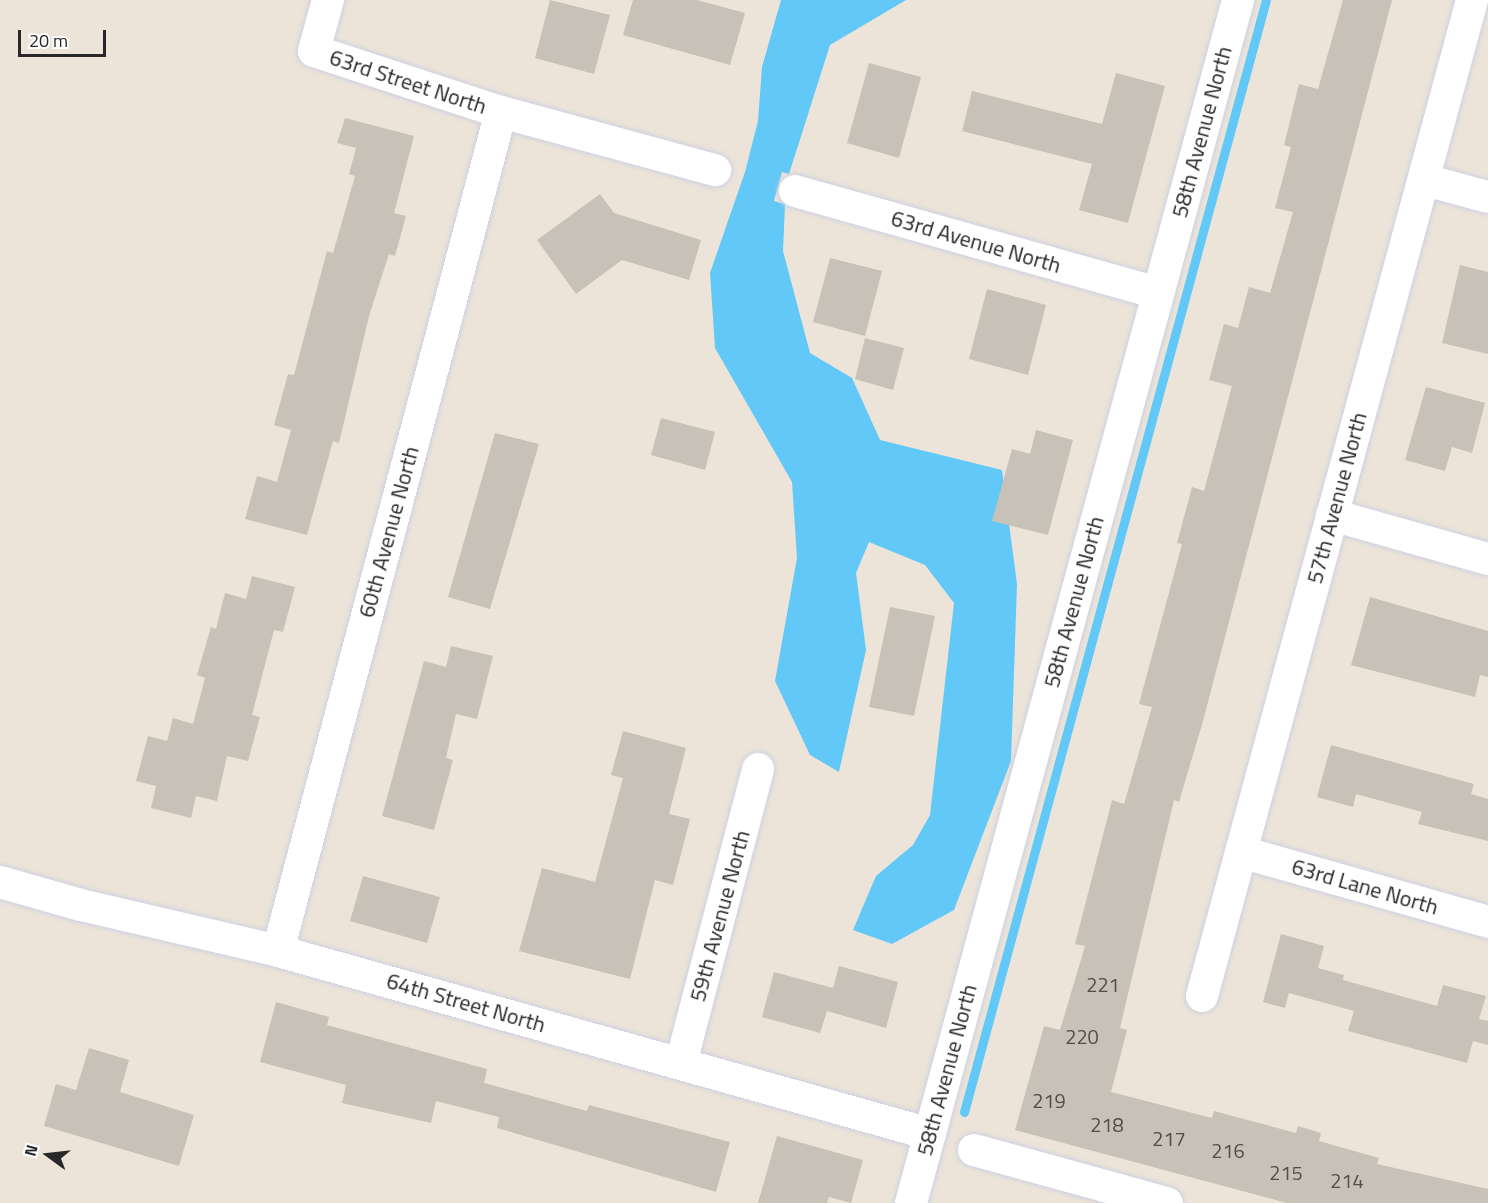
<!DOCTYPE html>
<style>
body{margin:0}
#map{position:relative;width:1488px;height:1203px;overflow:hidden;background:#ece4d8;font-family:"Titillium Web",sans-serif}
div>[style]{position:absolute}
.water>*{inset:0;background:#62c8f7}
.stream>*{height:9px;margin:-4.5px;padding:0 4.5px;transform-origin:4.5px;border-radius:4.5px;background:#62c8f7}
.building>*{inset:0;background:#c7c1b8}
.roads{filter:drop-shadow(0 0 2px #cdd0e3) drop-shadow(0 0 2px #cdd0e3)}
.street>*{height:32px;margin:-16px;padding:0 16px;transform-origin:16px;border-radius:16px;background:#fff}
span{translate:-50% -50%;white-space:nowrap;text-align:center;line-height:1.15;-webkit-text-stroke:5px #fff;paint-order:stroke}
.number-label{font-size:20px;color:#504e4c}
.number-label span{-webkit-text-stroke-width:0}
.street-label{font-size:22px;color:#282828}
.north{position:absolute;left:18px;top:1125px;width:60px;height:60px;-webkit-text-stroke:4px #fff;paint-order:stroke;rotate:285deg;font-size:16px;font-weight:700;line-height:24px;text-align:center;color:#282828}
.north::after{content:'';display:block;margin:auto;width:21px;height:27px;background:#282828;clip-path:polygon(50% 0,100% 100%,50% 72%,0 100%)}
.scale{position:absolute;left:18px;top:30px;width:88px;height:27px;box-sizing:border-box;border:3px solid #282828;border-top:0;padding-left:8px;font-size:18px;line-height:21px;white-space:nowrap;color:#282828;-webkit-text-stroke:4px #fff;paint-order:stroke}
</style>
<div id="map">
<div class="water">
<div style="clip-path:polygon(781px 0,906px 0,830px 45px,789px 174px,782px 172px,774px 201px,785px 204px,783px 251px,810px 353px,852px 378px,880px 440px,1002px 470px,1017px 584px,1011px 761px,954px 910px,892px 944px,853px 930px,876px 876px,913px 845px,930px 815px,954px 603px,925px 565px,869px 542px,856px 573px,866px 650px,839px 772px,810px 755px,775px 681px,797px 558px,792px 482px,715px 348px,710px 273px,745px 172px,758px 121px,762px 67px)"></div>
</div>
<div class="stream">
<div style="left:964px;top:1112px;width:1152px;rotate:-74.81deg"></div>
</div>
<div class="building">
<div style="clip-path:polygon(550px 0,610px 15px,594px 74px,535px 58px)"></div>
<div style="clip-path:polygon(633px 0,697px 0,745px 13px,730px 65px,623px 35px)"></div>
<div style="clip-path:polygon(1343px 0,1392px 0,1203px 721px,1179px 802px,1174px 800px,1120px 1028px,1127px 1030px,1111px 1092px,1212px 1118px,1214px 1111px,1296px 1133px,1298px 1126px,1321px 1133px,1319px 1141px,1379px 1158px,1377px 1164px,1488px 1189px,1488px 1203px,1287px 1203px,1015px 1130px,1044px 1026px,1060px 1030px,1085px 946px,1075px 944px,1112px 800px,1124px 804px,1152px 707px,1139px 704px,1182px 544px,1177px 543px,1192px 487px,1204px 491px,1232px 386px,1209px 380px,1224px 324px,1238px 328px,1249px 287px,1270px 293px,1293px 212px,1275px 208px,1291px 147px,1284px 145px,1299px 84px,1318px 89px)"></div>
<div style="clip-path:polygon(869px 63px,921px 77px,899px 158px,847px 143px)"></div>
<div style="clip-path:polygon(1116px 73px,1165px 86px,1128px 223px,1079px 210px,1092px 164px,962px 131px,972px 91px,1102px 124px)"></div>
<div style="clip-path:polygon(345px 118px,414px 136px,394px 213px,406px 216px,395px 256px,389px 254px,369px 316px,339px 443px,333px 441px,307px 535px,245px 519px,257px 476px,277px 482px,291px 430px,274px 425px,288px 374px,294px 375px,327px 251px,333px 253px,355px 176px,349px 174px,356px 148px,337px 143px)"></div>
<div style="clip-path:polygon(600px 194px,614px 213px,701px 240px,689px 280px,622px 260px,576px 294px,537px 240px)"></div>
<div style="clip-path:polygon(830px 258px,882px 271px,865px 336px,813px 322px)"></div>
<div style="clip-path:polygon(1460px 265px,1488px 272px,1488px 354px,1442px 343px)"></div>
<div style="clip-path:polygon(987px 289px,1046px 305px,1028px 375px,969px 359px)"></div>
<div style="clip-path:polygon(865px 338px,904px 348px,893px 390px,855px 379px)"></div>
<div style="clip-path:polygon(1426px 387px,1485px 403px,1472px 453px,1452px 447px,1445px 471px,1405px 460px)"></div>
<div style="clip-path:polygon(661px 418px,715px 432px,705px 470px,651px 455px)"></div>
<div style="clip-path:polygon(1036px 430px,1073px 440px,1048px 535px,992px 521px,1012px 449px,1030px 454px)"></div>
<div style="clip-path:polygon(495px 433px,539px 444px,490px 609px,448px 597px)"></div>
<div style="clip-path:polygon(252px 576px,295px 587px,283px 632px,274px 630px,252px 715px,260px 717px,248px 761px,227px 756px,217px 801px,196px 796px,191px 818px,151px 808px,156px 786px,136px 781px,148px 736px,167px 741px,173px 718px,193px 724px,205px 678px,197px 675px,211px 627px,216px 629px,225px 593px,246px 599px)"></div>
<div style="clip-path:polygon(1370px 597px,1488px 631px,1488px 677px,1480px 675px,1475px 697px,1351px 665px)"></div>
<div style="clip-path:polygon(890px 607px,935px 616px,914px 716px,869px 707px)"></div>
<div style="clip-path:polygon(451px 646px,493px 656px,477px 719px,456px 714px,446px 758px,453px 760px,434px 830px,382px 816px,424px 661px,446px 667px)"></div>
<div style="clip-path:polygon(623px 731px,686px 748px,669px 814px,690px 819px,673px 885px,655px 880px,630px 979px,519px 951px,542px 868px,595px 882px,623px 778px,611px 775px)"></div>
<div style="clip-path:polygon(1331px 745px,1474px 784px,1471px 794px,1488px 799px,1488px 841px,1418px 824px,1422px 812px,1356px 794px,1353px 807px,1317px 797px)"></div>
<div style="clip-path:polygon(363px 876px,440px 897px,427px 943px,350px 921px)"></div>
<div style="clip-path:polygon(1281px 934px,1324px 946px,1318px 968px,1344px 975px,1343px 980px,1437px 1006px,1443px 985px,1486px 996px,1479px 1019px,1488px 1021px,1488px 1045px,1473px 1041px,1467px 1063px,1348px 1031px,1354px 1011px,1289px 993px,1285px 1008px,1263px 1002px)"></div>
<div style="clip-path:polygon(839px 966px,898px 982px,886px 1028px,827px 1011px,820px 1033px,762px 1017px,774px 972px,833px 988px)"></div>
<div style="clip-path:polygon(276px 1002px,329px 1017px,327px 1025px,487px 1069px,484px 1083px,587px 1111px,589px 1105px,730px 1142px,716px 1192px,497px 1128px,499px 1117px,436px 1101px,431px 1123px,342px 1103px,346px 1085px,260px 1062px)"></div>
<div style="clip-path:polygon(89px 1048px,129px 1060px,120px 1092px,194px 1115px,179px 1166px,44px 1126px,56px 1084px,76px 1090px)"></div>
<div style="clip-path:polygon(777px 1136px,863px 1160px,851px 1203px,829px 1197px,827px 1203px,758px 1203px)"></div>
</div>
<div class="roads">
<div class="street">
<div style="left:328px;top:0;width:53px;rotate:105.4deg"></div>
<div style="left:314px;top:51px;width:197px;rotate:18.1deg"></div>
<div style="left:501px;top:112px;width:222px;rotate:15.2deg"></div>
<div style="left:1425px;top:180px;width:65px;rotate:15.1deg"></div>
<div style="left:795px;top:191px;width:377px;rotate:15.7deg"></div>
<div style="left:1332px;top:515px;width:162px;rotate:15.8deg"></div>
<div style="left:1241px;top:852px;width:257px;rotate:15.8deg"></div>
<div style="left:0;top:882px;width:84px;rotate:15.9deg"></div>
<div style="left:81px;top:905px;width:202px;rotate:13.1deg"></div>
<div style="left:278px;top:951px;width:677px;rotate:15.68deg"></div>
<div style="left:278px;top:951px;width:868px;rotate:-75.12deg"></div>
<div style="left:1202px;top:996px;width:1032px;rotate:-74.83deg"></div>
<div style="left:681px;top:1063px;width:304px;rotate:-75.3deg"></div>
<div style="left:974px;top:1150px;width:200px;rotate:15.4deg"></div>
<div style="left:911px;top:1203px;width:1247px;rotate:-74.79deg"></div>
</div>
</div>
<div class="number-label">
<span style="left:1103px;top:984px">221</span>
<span style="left:1082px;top:1036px">220</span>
<span style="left:1049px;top:1100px">219</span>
<span style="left:1107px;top:1124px">218</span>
<span style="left:1169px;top:1138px">217</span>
<span style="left:1228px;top:1150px">216</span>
<span style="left:1286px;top:1172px">215</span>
<span style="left:1347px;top:1180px">214</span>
</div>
<div class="street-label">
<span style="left:408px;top:82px;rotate:18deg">63rd Street North</span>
<span style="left:1202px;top:132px;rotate:-75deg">58th Avenue North</span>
<span style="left:976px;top:242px;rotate:16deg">63rd Avenue North</span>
<span style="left:1337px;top:498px;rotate:-75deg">57th Avenue North</span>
<span style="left:389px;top:532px;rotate:-75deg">60th Avenue North</span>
<span style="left:1074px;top:602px;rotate:-75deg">58th Avenue North</span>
<span style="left:1365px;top:887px;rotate:16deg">63rd Lane North</span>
<span style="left:720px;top:916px;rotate:-75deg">59th Avenue North</span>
<span style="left:466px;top:1003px;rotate:16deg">64th Street North</span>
<span style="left:947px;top:1070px;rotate:-75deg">58th Avenue North</span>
</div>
<div class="north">N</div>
<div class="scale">20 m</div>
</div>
